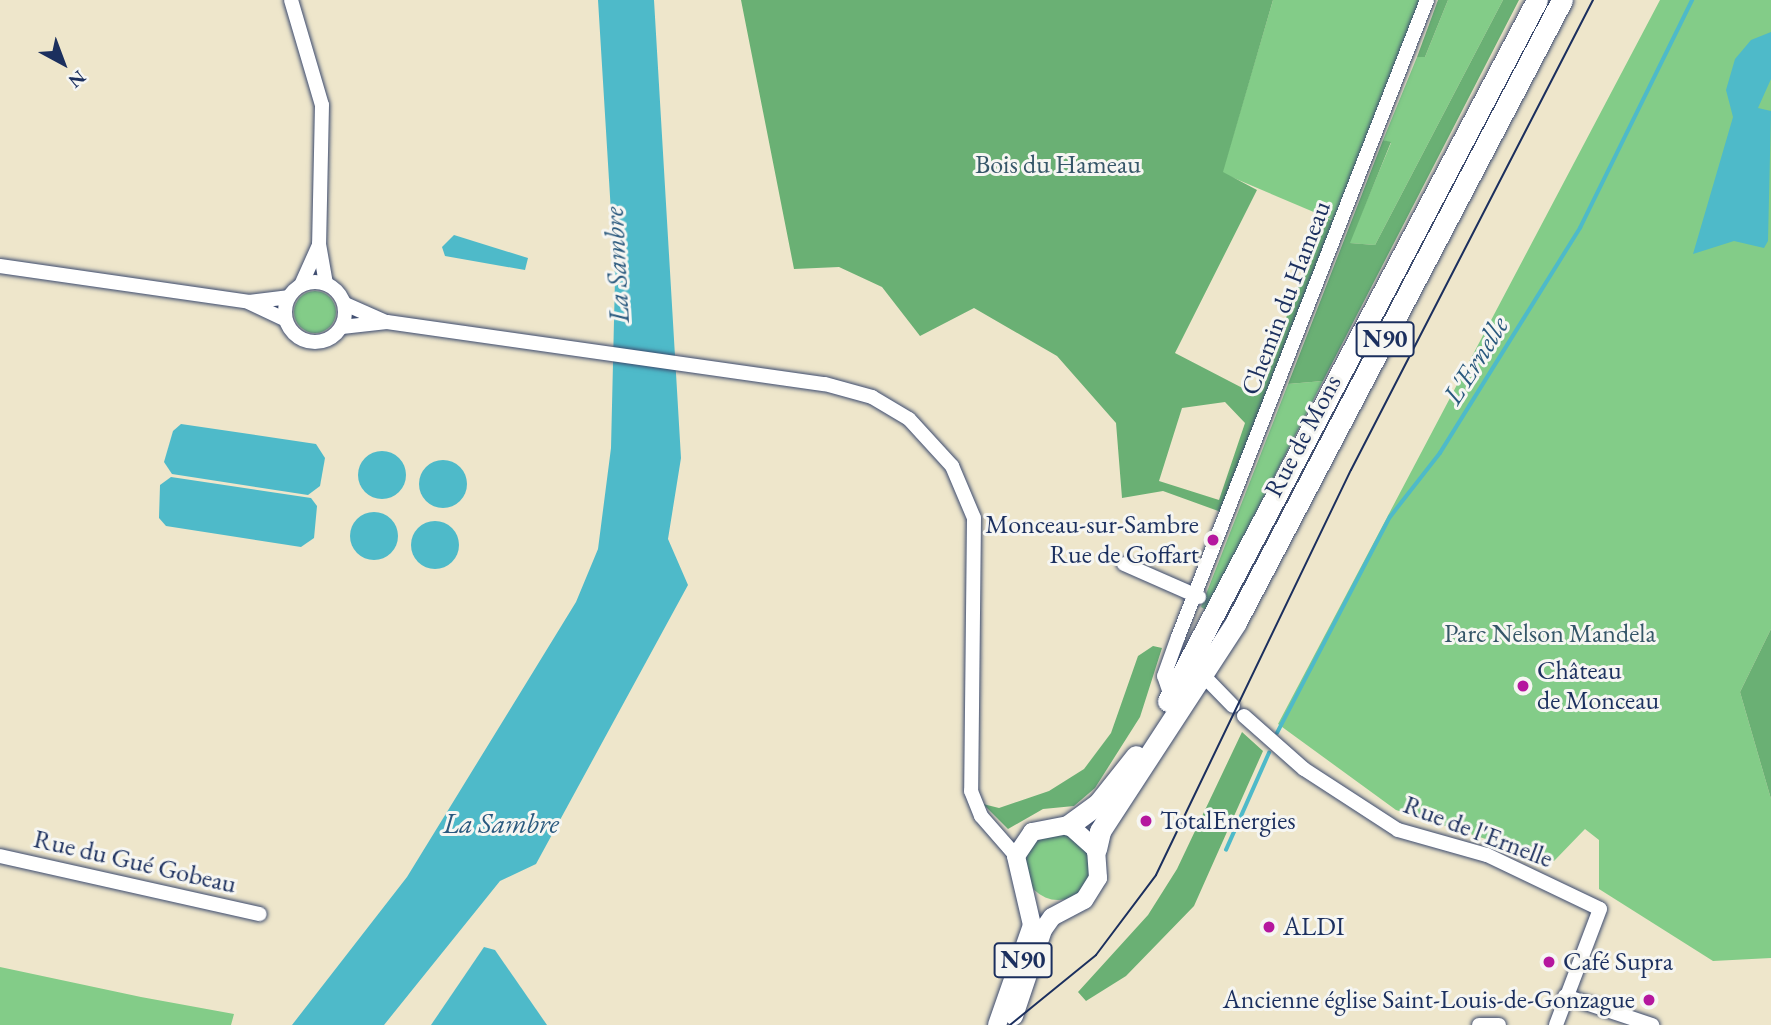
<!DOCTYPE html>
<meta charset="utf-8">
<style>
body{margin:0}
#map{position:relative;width:1771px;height:1025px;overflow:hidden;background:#eee6cb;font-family:"EB Garamond",serif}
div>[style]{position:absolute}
.green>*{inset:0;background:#83cc88}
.round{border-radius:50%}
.forest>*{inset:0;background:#6ab074}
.water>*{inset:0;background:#4ebac9}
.stream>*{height:3.5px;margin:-1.75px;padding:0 1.75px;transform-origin:1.75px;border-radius:1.75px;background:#4ebac9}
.roads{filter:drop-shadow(0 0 2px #3b4a6e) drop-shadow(0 0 2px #3b4a6e)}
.minor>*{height:14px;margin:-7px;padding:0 7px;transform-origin:7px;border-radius:7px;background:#fff}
.minor>.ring{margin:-7px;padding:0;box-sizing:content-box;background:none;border:14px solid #fff;border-radius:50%}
.major>*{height:18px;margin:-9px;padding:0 9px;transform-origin:9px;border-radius:9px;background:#fff}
.highway>*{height:21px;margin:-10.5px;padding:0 10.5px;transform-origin:10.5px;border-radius:10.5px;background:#fff}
.tram>*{height:2px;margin:-1px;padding:0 1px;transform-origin:1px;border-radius:1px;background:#1b2f5e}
.dots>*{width:19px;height:19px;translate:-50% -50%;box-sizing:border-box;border:4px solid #f6f6f2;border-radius:50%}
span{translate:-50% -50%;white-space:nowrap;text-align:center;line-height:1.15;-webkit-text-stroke:6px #f6f6f2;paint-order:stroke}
.shield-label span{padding:2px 5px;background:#f6f6f2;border:2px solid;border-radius:5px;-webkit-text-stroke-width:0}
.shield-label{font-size:24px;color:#1b2f5e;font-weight:700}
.park-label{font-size:26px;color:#355668}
.street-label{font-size:26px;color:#1b2f5e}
.poi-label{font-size:26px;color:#1b2f5e}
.right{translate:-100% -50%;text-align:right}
.left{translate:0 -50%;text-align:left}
.water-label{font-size:28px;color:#2a597e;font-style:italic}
.north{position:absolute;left:28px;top:28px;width:70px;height:70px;-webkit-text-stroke:5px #f6f6f2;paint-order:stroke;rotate:139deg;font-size:19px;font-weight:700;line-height:28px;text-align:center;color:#1b2f5e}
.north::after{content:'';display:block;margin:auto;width:24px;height:32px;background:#1b2f5e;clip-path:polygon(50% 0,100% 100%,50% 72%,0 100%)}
</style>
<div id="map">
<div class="green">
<div style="clip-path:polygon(1273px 0,1420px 0,1335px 221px,1222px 173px)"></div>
<div style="clip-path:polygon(1448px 0,1503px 0,1375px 245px,1349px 243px,1391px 143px,1383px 140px,1417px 57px,1425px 57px)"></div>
<div style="clip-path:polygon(1660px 0,1771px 0,1771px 629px,1740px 692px,1771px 799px,1771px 958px,1713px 961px,1599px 889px,1599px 840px,1585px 829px,1554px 861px,1396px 810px,1278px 724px)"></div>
<div class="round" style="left:294px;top:291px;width:42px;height:42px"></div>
<div style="clip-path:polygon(1323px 381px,1206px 610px,1201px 607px,1288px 384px)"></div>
<div class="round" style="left:1025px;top:834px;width:66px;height:66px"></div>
<div style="clip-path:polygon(0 967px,141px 997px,234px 1014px,231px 1025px,0 1025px)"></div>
</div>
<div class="forest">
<div style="clip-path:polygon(evenodd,741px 0,1273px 0,1223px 172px,1257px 190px,1175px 353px,1256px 395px,1325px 218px,1335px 221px,1221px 512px,1163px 491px,1122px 498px,1116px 423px,1057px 356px,974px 308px,920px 336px,882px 287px,839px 267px,794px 269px,741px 0,1225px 402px,1245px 423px,1219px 500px,1159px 481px,1182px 408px,1225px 402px)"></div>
<div style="clip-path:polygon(1438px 0,1448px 0,1425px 57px,1417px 57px)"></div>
<div style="clip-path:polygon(1503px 0,1519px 0,1323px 381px,1288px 384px,1383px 140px,1391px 142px,1350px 243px,1375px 245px)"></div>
<div style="clip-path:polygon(1771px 629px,1771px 799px,1740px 692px)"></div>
<div style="clip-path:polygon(1153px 646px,1162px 648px,1140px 717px,1095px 788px,1074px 806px,1043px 809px,1008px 829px,983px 804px,999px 808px,1049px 791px,1084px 769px,1111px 733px,1138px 656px)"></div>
<div style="clip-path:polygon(1242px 732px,1263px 751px,1194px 906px,1126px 976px,1086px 1001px,1078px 992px,1148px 915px,1177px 869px)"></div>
</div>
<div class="water">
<div style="clip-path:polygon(598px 0,654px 0,681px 458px,668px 539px,688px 585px,536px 864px,500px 881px,384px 1025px,292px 1025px,407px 877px,576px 602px,598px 549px,611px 448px,615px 278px)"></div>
<div style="clip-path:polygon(1771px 32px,1771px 79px,1758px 108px,1771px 111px,1768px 241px,1764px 248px,1734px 241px,1693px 254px,1733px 117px,1726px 90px,1735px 59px,1751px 40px)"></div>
<div style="clip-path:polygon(454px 235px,528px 258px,525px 270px,445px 256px,442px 247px)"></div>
<div style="clip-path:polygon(181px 424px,316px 444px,325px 458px,320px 486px,308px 495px,172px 474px,164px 462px,173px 431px)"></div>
<div class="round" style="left:358px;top:451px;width:48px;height:48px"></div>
<div class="round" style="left:419px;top:460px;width:48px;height:48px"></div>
<div style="clip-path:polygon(171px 477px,311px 498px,317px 506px,314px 538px,301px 547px,166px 526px,159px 518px,160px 485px)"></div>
<div class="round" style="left:350px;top:512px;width:48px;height:48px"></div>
<div class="round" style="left:411px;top:521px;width:48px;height:48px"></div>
<div style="clip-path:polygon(484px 947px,495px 950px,547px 1025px,431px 1025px)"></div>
</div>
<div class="stream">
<div style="left:1277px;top:733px;width:244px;rotate:-62.4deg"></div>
<div style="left:1390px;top:517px;width:81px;rotate:-52deg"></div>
<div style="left:1440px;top:453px;width:265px;rotate:-58.1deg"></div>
<div style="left:1580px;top:228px;width:254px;rotate:-63.8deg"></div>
<div style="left:1226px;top:850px;width:106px;rotate:-66.1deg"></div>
</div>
<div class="roads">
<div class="minor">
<div style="left:291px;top:0;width:109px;rotate:73.6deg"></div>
<div style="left:322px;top:105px;width:139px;rotate:91.2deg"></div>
<div style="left:319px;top:244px;width:40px;rotate:80deg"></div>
<div style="left:0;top:266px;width:252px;rotate:8.2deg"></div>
<div style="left:249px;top:302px;width:39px;rotate:-7deg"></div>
<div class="ring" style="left:285px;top:282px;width:46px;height:46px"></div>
<div style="left:301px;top:285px;width:44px;rotate:-65.8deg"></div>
<div style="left:250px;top:303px;width:38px;rotate:25deg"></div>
<div style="left:345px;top:304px;width:45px;rotate:23.7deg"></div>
<div style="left:342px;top:327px;width:45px;rotate:-6.3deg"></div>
<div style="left:387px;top:322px;width:442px;rotate:8.1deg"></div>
<div style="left:825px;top:384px;width:49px;rotate:15.5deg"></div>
<div style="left:872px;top:397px;width:43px;rotate:30.7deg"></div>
<div style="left:909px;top:419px;width:64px;rotate:47.5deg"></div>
<div style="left:952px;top:466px;width:56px;rotate:67.1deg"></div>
<div style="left:974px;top:518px;width:273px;rotate:90.6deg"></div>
<div style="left:971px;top:791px;width:27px;rotate:68deg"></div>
<div style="left:981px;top:816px;width:53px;rotate:48.8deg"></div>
<div style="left:1124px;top:564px;width:82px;rotate:23.7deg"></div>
<div style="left:1198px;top:670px;width:50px;rotate:45.8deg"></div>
<div style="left:1171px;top:696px;width:21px;rotate:-109deg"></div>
<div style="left:1164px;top:676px;width:41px;rotate:-70.3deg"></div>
<div style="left:1178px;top:637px;width:684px;rotate:-68.65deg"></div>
<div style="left:1244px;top:716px;width:80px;rotate:41.5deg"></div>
<div style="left:1304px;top:769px;width:112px;rotate:33deg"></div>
<div style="left:1398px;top:830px;width:92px;rotate:15.7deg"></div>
<div style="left:1487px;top:855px;width:125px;rotate:25.5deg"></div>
<div style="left:1600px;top:909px;width:124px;rotate:110.8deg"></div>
<div style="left:0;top:856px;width:266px;rotate:12.6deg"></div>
<div style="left:1565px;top:996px;width:92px;rotate:18.4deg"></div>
<div style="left:1479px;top:1025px;width:20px"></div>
</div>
<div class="major">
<div style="left:997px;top:1025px;width:106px;rotate:-70.7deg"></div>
<div style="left:1032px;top:925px;width:71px;rotate:-103.1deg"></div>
<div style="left:1016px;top:856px;width:29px;rotate:-56deg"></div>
<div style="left:1032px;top:832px;width:38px;rotate:-11deg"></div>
<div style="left:1069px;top:825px;width:36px;rotate:42deg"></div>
<div style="left:1096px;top:849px;width:29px;rotate:86deg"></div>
<div style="left:1098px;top:878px;width:26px;rotate:122deg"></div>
<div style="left:1084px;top:900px;width:36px;rotate:152deg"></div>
<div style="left:1052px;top:917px;width:16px;rotate:125deg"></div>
<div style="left:1043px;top:930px;width:91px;rotate:108.6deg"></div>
</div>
<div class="highway">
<div style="left:1168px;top:701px;width:792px;rotate:-62.24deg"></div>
<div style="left:1069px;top:825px;width:36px;rotate:-36deg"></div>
<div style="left:1098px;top:804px;width:61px;rotate:-51.6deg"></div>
<div style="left:1096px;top:849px;width:18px;rotate:-77deg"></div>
<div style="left:1100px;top:831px;width:249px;rotate:-56.9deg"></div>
<div style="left:1236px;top:622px;width:702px;rotate:-62.34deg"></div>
</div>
</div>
<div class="tram">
<div style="left:1010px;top:1025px;width:111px;rotate:-39.1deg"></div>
<div style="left:1096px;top:955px;width:100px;rotate:-53.1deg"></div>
<div style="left:1156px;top:875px;width:449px;rotate:-64.3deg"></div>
<div style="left:1351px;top:470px;width:529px;rotate:-62.76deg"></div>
</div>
<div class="dots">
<div style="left:1213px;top:540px;background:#b5179e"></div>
<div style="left:1523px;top:686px;background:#b5179e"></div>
<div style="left:1146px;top:821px;background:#b5179e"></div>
<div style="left:1269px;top:927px;background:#b5179e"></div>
<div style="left:1549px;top:962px;background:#b5179e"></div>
<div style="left:1649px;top:1000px;background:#b5179e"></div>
</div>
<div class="shield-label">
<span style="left:1385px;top:339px">N90</span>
<span style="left:1023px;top:960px">N90</span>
</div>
<div class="park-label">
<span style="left:1058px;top:165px">Bois du Hameau</span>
<span style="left:1550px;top:634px">Parc Nelson Mandela</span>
</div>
<div class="street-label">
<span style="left:1286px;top:298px;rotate:-69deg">Chemin du Hameau</span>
<span style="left:1303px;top:436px;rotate:-62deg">Rue de Mons</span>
<span style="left:1478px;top:832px;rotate:21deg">Rue de l'Ernelle</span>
<span style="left:135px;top:862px;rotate:13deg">Rue du Gué Gobeau</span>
</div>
<div class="poi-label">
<span class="right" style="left:1199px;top:540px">Monceau-sur-Sambre<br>Rue de Goffart</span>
<span class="left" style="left:1537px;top:686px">Château<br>de Monceau</span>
<span class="left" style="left:1160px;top:821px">TotalEnergies</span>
<span class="left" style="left:1283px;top:927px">ALDI</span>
<span class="left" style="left:1563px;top:962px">Café Supra</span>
<span class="right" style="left:1635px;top:1000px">Ancienne église Saint-Louis-de-Gonzague</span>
</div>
<div class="water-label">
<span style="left:616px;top:265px;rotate:-93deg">La Sambre</span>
<span style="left:1475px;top:360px;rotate:-58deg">L'Ernelle</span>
<span style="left:501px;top:823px">La Sambre</span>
</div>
<div class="north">N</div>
</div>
